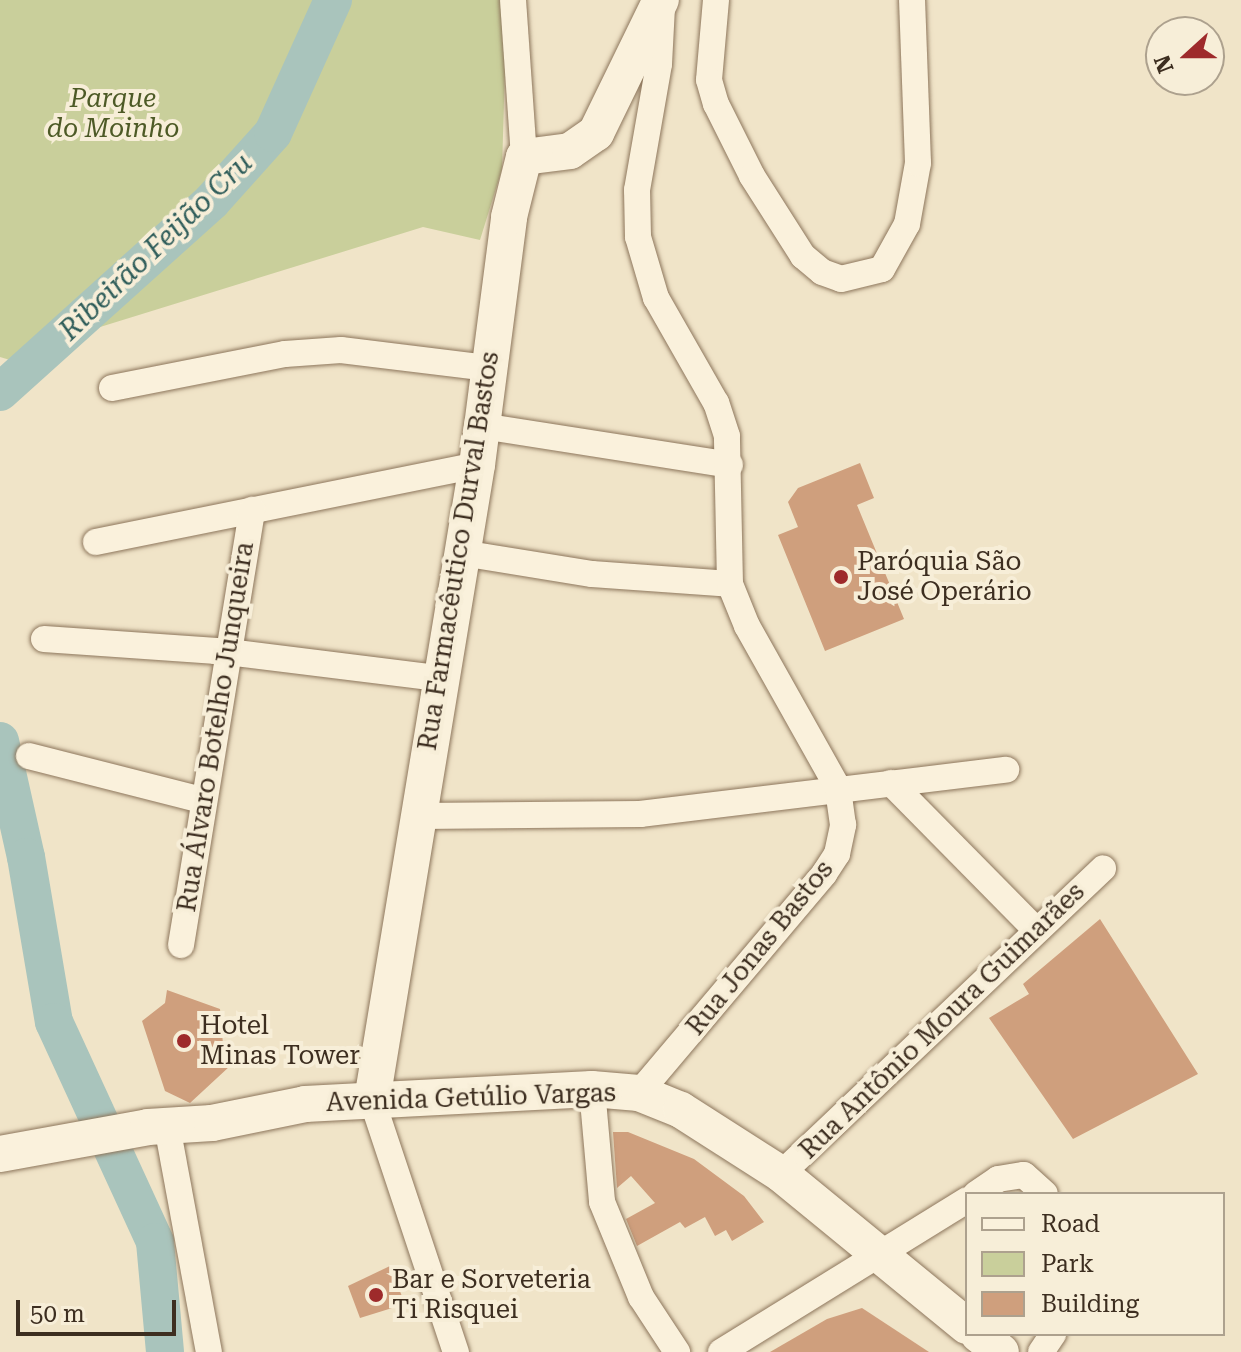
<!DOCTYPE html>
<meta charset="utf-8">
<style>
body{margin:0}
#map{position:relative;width:1241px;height:1352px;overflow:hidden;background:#f0e4c8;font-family:"Roboto Serif",serif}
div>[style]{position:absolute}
.green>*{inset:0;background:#c9cf9b}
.river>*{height:38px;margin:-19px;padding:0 19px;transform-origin:19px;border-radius:19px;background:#a9c4bc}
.building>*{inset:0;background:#cf9f7d}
.roads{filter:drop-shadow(0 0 2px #8d765c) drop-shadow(0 0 2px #8d765c)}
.minor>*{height:26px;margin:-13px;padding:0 13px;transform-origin:13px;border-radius:13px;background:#faf1dc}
.secondary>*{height:36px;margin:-18px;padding:0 18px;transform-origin:18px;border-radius:18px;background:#faf1dc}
.dots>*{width:22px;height:22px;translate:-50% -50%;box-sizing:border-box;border:4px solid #f7eed8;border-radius:50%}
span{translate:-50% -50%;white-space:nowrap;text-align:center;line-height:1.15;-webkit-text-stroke:8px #f7eed8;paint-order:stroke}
.park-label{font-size:26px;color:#4d5a26;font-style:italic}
.street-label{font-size:26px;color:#3d2e20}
.poi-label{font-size:26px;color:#3d2e20}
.left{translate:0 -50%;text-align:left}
.water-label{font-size:28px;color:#2f5d5a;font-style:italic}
.legend{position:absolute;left:965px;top:1192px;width:260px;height:144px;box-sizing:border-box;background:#f7eed8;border:2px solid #ada18e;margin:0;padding:10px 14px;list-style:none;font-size:24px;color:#3d2e20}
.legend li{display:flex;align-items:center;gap:16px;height:40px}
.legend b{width:40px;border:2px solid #ada18e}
.north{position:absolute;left:1145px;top:16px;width:80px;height:80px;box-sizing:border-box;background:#f7eed8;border:2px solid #ada18e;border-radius:50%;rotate:249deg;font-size:22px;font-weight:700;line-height:32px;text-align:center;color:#3d2e20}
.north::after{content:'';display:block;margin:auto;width:28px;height:36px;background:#9e2a2b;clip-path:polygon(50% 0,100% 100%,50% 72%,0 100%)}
.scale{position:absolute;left:16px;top:1300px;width:160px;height:36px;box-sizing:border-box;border:4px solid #3d2e20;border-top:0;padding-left:10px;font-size:24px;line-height:28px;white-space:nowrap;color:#3d2e20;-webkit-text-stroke:6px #f7eed8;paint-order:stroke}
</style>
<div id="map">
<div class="green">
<div style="clip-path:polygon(0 0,507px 0,502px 169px,480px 240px,423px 227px,29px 349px,10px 360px,0 357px)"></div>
</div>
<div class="river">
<div style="left:0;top:392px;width:285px;rotate:-42deg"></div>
<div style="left:212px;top:201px;width:91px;rotate:-48.1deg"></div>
<div style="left:273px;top:133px;width:146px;rotate:-65.7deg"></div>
<div style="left:0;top:741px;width:119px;rotate:77.4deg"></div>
<div style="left:26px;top:857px;width:167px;rotate:80.4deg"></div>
<div style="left:54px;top:1022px;width:242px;rotate:65.3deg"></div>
<div style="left:155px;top:1242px;width:110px;rotate:84.8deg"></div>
</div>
<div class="building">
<div style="clip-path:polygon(860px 463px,874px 498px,857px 505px,904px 619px,825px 651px,778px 535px,798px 527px,788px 502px,798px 488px)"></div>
<div style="clip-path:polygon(1100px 919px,1198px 1074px,1073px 1139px,989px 1018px,1029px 994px,1023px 984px)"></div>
<div style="clip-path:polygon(167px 990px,220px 1009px,224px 1056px,230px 1066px,190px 1103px,165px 1091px,142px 1021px,165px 1003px)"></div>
<div style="clip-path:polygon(613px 1132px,628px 1132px,694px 1159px,744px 1196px,764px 1222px,732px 1241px,726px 1230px,715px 1236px,705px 1217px,685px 1228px,680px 1222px,637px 1246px,626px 1219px,655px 1203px,631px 1176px,617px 1188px)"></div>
<div style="clip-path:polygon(390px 1266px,405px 1304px,360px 1318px,348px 1286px)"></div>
<div style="clip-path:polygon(862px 1308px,929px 1352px,770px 1352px,827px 1319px)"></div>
</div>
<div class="roads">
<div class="minor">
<div style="left:513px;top:0;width:157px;rotate:86deg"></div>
<div style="left:716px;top:0;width:80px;rotate:95deg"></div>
<div style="left:709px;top:80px;width:25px;rotate:74deg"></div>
<div style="left:716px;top:104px;width:80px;rotate:63.4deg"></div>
<div style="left:752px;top:176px;width:95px;rotate:57.5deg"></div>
<div style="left:803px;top:256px;width:25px;rotate:40deg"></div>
<div style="left:822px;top:272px;width:20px;rotate:20deg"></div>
<div style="left:841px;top:279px;width:42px;rotate:-13.7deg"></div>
<div style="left:882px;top:269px;width:51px;rotate:-60.9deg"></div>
<div style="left:907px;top:224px;width:62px;rotate:-79.8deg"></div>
<div style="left:918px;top:163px;width:163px;rotate:-92.1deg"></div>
<div style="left:112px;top:388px;width:176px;rotate:-11.1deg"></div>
<div style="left:285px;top:354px;width:56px;rotate:-4.1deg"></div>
<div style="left:341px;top:350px;width:147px;rotate:7deg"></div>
<div style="left:482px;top:426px;width:251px;rotate:8.9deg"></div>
<div style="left:96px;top:542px;width:389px;rotate:-11.4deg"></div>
<div style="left:462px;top:553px;width:132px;rotate:9.2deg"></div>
<div style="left:592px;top:574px;width:138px;rotate:4.1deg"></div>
<div style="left:44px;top:639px;width:184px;rotate:4deg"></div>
<div style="left:228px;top:652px;width:212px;rotate:7.1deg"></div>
<div style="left:29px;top:756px;width:178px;rotate:14.3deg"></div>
<div style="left:891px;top:783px;width:205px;rotate:45.4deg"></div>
<div style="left:419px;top:816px;width:221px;rotate:-0.5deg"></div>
<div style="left:640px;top:814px;width:369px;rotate:-6.9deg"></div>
<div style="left:181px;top:945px;width:441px;rotate:-80.7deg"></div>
<div style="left:592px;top:1089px;width:113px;rotate:84.9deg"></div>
<div style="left:602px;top:1202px;width:103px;rotate:67.7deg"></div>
<div style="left:641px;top:1297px;width:66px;rotate:56.8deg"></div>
<div style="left:639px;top:1093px;width:287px;rotate:-49.8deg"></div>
<div style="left:824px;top:874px;width:24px;rotate:-57deg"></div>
<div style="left:837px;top:854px;width:30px;rotate:-78deg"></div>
<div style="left:843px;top:825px;width:37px;rotate:-98deg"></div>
<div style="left:838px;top:788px;width:186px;rotate:-119.3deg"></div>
<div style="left:747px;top:626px;width:45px;rotate:-112deg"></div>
<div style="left:730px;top:584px;width:148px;rotate:-91.2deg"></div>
<div style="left:727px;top:436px;width:35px;rotate:-108deg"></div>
<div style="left:716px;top:403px;width:121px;rotate:-119.7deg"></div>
<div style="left:656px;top:298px;width:64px;rotate:-106.4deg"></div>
<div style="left:638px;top:237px;width:47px;rotate:-91.2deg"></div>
<div style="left:637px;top:190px;width:128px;rotate:-80.1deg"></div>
<div style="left:659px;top:64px;width:57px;rotate:-87deg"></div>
<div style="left:372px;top:1100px;width:266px;rotate:71.6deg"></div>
<div style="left:167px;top:1126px;width:230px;rotate:79.5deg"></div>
<div style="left:781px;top:1174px;width:444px;rotate:-43.5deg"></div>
<div style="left:976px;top:1194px;width:27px;rotate:-34deg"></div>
<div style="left:998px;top:1179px;width:26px;rotate:-9deg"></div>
<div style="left:1024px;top:1175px;width:28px;rotate:42deg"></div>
<div style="left:721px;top:1352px;width:289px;rotate:-31.7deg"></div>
<div style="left:1041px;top:1352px;width:22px;rotate:-56deg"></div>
</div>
<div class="secondary">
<div style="left:372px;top:1100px;width:644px;rotate:-80.61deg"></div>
<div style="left:477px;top:465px;width:250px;rotate:-82.6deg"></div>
<div style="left:509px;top:217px;width:62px;rotate:-76deg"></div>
<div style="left:524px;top:157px;width:46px;rotate:-7.4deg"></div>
<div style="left:570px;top:151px;width:32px;rotate:-35deg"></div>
<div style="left:596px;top:133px;width:148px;rotate:-64deg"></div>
<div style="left:0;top:1154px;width:150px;rotate:-10.3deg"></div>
<div style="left:148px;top:1127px;width:64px;rotate:-3.6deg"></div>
<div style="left:212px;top:1123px;width:95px;rotate:-11.5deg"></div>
<div style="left:305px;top:1104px;width:287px;rotate:-3deg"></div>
<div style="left:592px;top:1089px;width:47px;rotate:4.9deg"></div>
<div style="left:639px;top:1093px;width:45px;rotate:22deg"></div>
<div style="left:681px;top:1110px;width:119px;rotate:32.6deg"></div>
<div style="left:781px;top:1174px;width:240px;rotate:39.3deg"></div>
<div style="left:978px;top:1334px;width:29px;rotate:38deg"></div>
</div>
</div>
<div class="dots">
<div style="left:841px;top:577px;background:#9e2a2b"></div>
<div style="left:184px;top:1041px;background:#9e2a2b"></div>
<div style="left:376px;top:1295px;background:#9e2a2b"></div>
</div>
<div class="park-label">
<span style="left:113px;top:114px">Parque<br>do Moinho</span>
</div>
<div class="street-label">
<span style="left:459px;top:551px;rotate:-81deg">Rua Farmacêutico Durval Bastos</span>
<span style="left:216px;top:727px;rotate:-81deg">Rua Álvaro Botelho Junqueira</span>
<span style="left:760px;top:948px;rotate:-51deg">Rua Jonas Bastos</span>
<span style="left:942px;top:1021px;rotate:-44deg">Rua Antônio Moura Guimarães</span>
<span style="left:471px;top:1098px;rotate:-2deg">Avenida Getúlio Vargas</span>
</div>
<div class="poi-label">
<span class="left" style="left:857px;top:577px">Paróquia São<br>José Operário</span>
<span class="left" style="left:200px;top:1041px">Hotel<br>Minas Tower</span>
<span class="left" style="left:392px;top:1295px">Bar e Sorveteria<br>Ti Risquei</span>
</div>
<div class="water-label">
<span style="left:156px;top:247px;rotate:-44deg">Ribeirão Feijão Cru</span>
</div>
<ul class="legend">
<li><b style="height:10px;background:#faf1dc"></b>Road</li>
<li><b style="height:22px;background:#c9cf9b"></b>Park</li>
<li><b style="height:22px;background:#cf9f7d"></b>Building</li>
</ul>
<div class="north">N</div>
<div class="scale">50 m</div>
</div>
